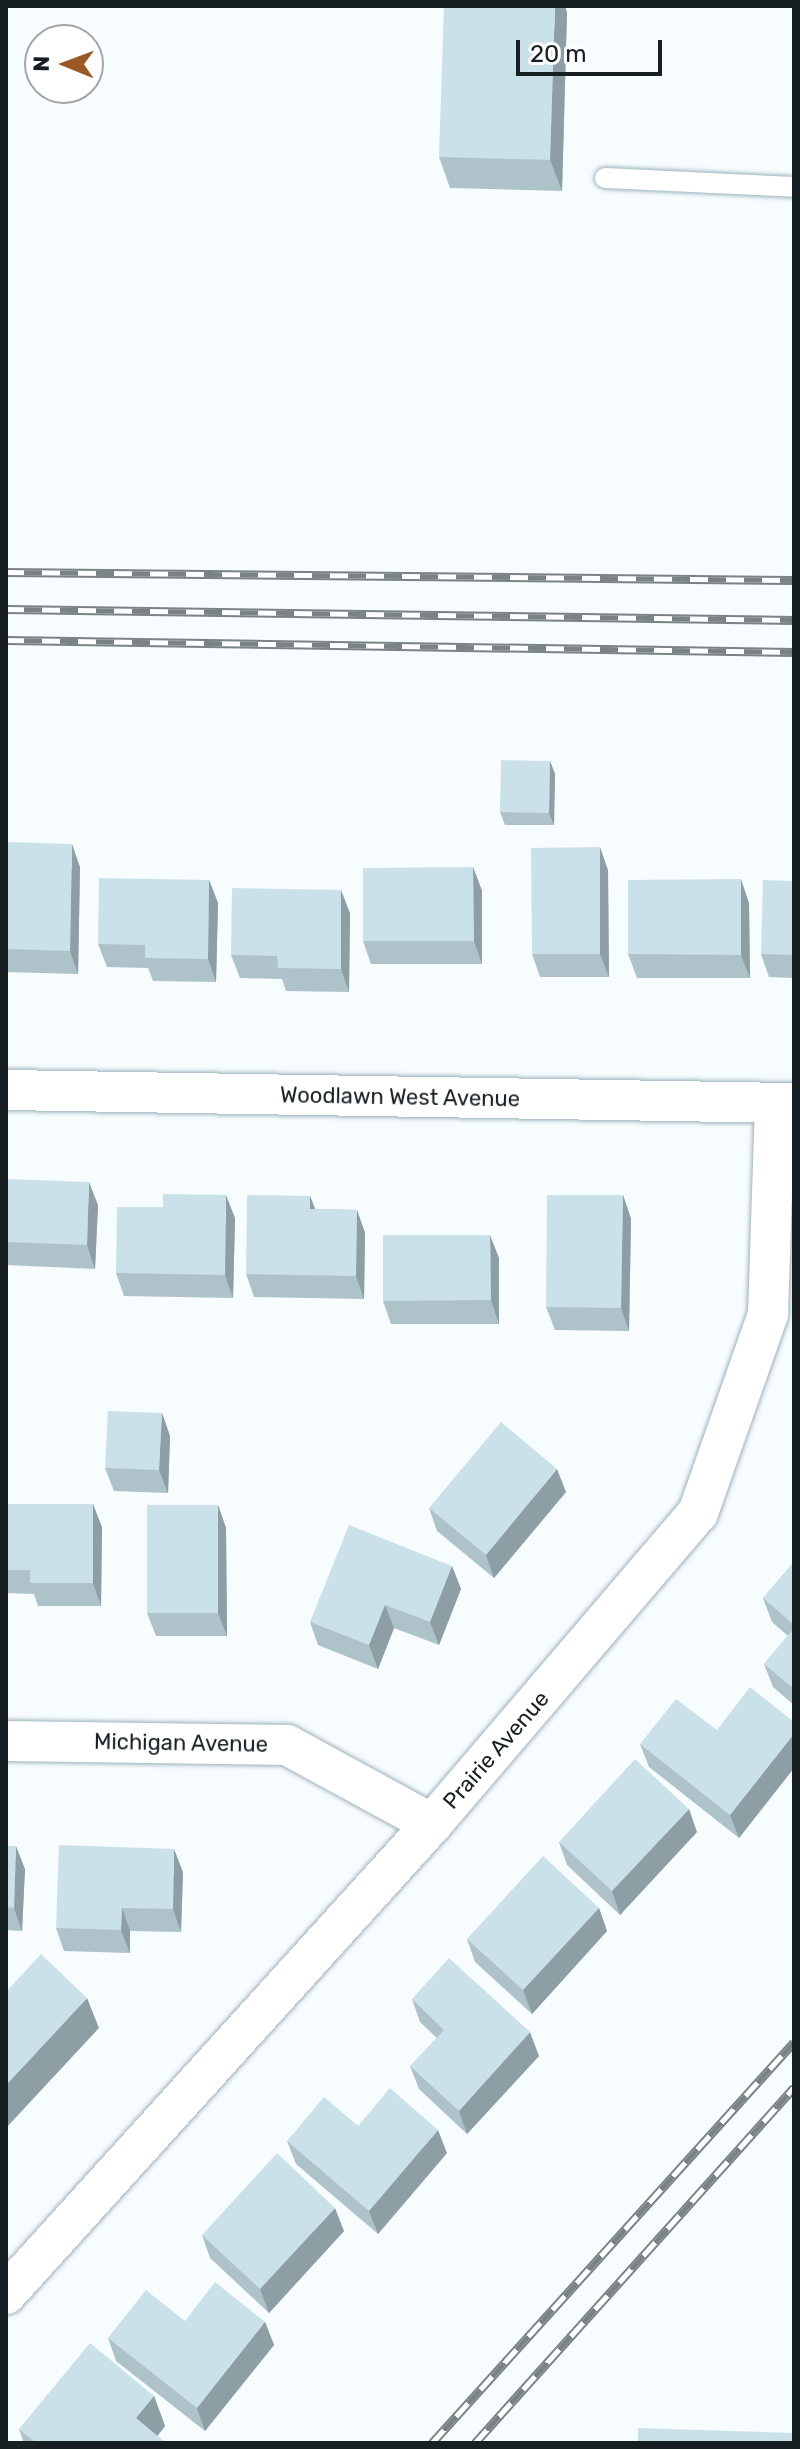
<!DOCTYPE html>
<style>
body{margin:0}
#map{position:relative;width:800px;height:2449px;overflow:hidden;background:#f7fcfe;font-family:Rubik,sans-serif}
div>[style]{position:absolute}
.roads{filter:drop-shadow(0 0 2px #9cb2bb) drop-shadow(0 0 2px #9cb2bb)}
.lane>*{height:20px;margin:-10px;padding:0 10px;transform-origin:10px;border-radius:10px;background:#fff}
.street>*{height:40px;margin:-20px;padding:0 20px;transform-origin:20px;border-radius:20px;background:#fff}
.rail>*{height:9px;margin-top:-4.5px;transform-origin:0;background:repeating-linear-gradient(90deg,#fff 0 18px,#7b8285 0 36px);box-sizing:border-box;border-block:2px solid #7b8285}
.wall>*{inset:0;background:#aec2c9}
.shaded-wall>*{inset:0;background:#8d9ea4}
.building>*{inset:0;background:#cae1ea}
span{translate:-50% -50%;white-space:nowrap;text-align:center;line-height:1.15;-webkit-text-stroke:6px #fff;paint-order:stroke}
.street-label{font-size:22px;color:#171f22}
.frame{position:absolute;inset:0;border:8px solid #171f22;pointer-events:none}
.north{position:absolute;left:24px;top:24px;width:80px;height:80px;box-sizing:border-box;background:#fff;border:2px solid #a2a5a7;border-radius:50%;rotate:271deg;font-size:22px;font-weight:700;line-height:32px;text-align:center;color:#171f22}
.north::after{content:'';display:block;margin:auto;width:28px;height:36px;background:#9c5928;clip-path:polygon(50% 0,100% 100%,50% 72%,0 100%)}
.scale{position:absolute;left:516px;top:40px;width:146px;height:36px;box-sizing:border-box;border:4px solid #171f22;border-top:0;padding-left:10px;font-size:24px;line-height:28px;white-space:nowrap;color:#171f22;-webkit-text-stroke:6px #fff;paint-order:stroke}
</style>
<div id="map">
<div class="roads">
<div class="lane">
<div style="left:605px;top:178px;width:189px;rotate:2.7deg"></div>
</div>
<div class="street">
<div style="left:6px;top:1090px;width:788px;rotate:0.95deg"></div>
<div style="left:6px;top:1741px;width:281px;rotate:0.8deg"></div>
<div style="left:287px;top:1745px;width:165px;rotate:28.6deg"></div>
<div style="left:6px;top:2294px;width:634px;rotate:-47.81deg"></div>
<div style="left:432px;top:1824px;width:409px;rotate:-49.5deg"></div>
<div style="left:698px;top:1513px;width:211px;rotate:-70.6deg"></div>
<div style="left:768px;top:1314px;width:210px;rotate:-88.1deg"></div>
</div>
</div>
<div class="rail">
<div style="left:6px;top:572px;width:788px;rotate:0.58deg"></div>
<div style="left:6px;top:609px;width:788px;rotate:0.8deg"></div>
<div style="left:6px;top:640px;width:788px;rotate:0.87deg"></div>
<div style="left:432px;top:2443px;width:540px;rotate:-47.93deg"></div>
<div style="left:475px;top:2443px;width:478px;rotate:-48.1deg"></div>
</div>
<div class="wall">
<div style="clip-path:polygon(567px 12px,562px 191px,450px 188px,439px 157px)"></div>
<div style="clip-path:polygon(550px 761px,555px 774px,554px 825px,505px 825px,500px 812px)"></div>
<div style="clip-path:polygon(80px 867px,78px 974px,6px 972px,6px 887px)"></div>
<div style="clip-path:polygon(473px 867px,482px 891px,482px 964px,371px 964px,363px 941px)"></div>
<div style="clip-path:polygon(608px 870px,609px 977px,540px 977px,532px 954px)"></div>
<div style="clip-path:polygon(209px 880px,218px 903px,216px 982px,153px 981px,148px 968px,107px 967px,98px 944px)"></div>
<div style="clip-path:polygon(794px 881px,794px 978px,769px 977px,761px 954px)"></div>
<div style="clip-path:polygon(749px 903px,750px 978px,637px 978px,628px 954px)"></div>
<div style="clip-path:polygon(350px 913px,349px 992px,286px 991px,282px 979px,240px 978px,231px 955px)"></div>
<div style="clip-path:polygon(6px 1179px,98px 1205px,95px 1269px,6px 1265px)"></div>
<div style="clip-path:polygon(623px 1195px,631px 1219px,629px 1331px,555px 1330px,546px 1307px)"></div>
<div style="clip-path:polygon(310px 1196px,315px 1209px,357px 1210px,365px 1233px,364px 1299px,254px 1297px,246px 1274px)"></div>
<div style="clip-path:polygon(235px 1218px,233px 1298px,124px 1296px,116px 1273px)"></div>
<div style="clip-path:polygon(499px 1258px,499px 1324px,391px 1324px,383px 1301px)"></div>
<div style="clip-path:polygon(162px 1413px,170px 1436px,168px 1493px,114px 1491px,105px 1468px)"></div>
<div style="clip-path:polygon(566px 1492px,494px 1578px,437px 1531px,429px 1508px)"></div>
<div style="clip-path:polygon(6px 1504px,102px 1527px,101px 1606px,38px 1606px,34px 1594px,6px 1593px)"></div>
<div style="clip-path:polygon(218px 1505px,226px 1528px,227px 1636px,156px 1636px,147px 1613px)"></div>
<div style="clip-path:polygon(794px 1562px,794px 1705px,773px 1687px,764px 1664px,788px 1636px,772px 1622px,763px 1598px)"></div>
<div style="clip-path:polygon(452px 1566px,461px 1589px,439px 1645px,394px 1628px,378px 1669px,318px 1645px,310px 1622px)"></div>
<div style="clip-path:polygon(794px 1722px,794px 1768px,739px 1838px,649px 1767px,640px 1744px,717px 1730px)"></div>
<div style="clip-path:polygon(697px 1832px,620px 1915px,567px 1865px,559px 1842px)"></div>
<div style="clip-path:polygon(6px 1846px,25px 1869px,22px 1931px,6px 1930px)"></div>
<div style="clip-path:polygon(183px 1872px,181px 1932px,130px 1931px,130px 1953px,64px 1951px,56px 1928px)"></div>
<div style="clip-path:polygon(599px 1908px,607px 1931px,532px 2014px,475px 1962px,467px 1939px)"></div>
<div style="clip-path:polygon(412px 1999px,539px 2056px,467px 2134px,419px 2089px,410px 2066px,437px 2038px,420px 2022px)"></div>
<div style="clip-path:polygon(358px 2126px,447px 2153px,378px 2234px,296px 2164px,287px 2141px)"></div>
<div style="clip-path:polygon(344px 2231px,269px 2313px,210px 2258px,202px 2235px)"></div>
<div style="clip-path:polygon(265px 2322px,274px 2345px,205px 2431px,116px 2361px,108px 2338px)"></div>
<div style="clip-path:polygon(154px 2396px,165px 2426px,157px 2436px,166px 2443px,24px 2443px,19px 2429px)"></div>
</div>
<div class="shaded-wall">
<div style="clip-path:polygon(555px 6px,565px 6px,567px 12px,562px 191px,550px 160px)"></div>
<div style="clip-path:polygon(550px 761px,555px 774px,554px 825px,549px 813px)"></div>
<div style="clip-path:polygon(72px 844px,80px 867px,78px 974px,70px 951px)"></div>
<div style="clip-path:polygon(600px 847px,608px 870px,609px 977px,600px 954px)"></div>
<div style="clip-path:polygon(473px 867px,482px 891px,482px 964px,474px 941px)"></div>
<div style="clip-path:polygon(741px 879px,749px 903px,750px 978px,741px 955px)"></div>
<div style="clip-path:polygon(209px 880px,218px 903px,216px 982px,208px 959px)"></div>
<div style="clip-path:polygon(341px 890px,350px 913px,349px 992px,341px 969px)"></div>
<div style="clip-path:polygon(89px 1182px,98px 1205px,95px 1269px,87px 1245px)"></div>
<div style="clip-path:polygon(226px 1195px,235px 1218px,233px 1298px,225px 1275px)"></div>
<div style="clip-path:polygon(623px 1195px,631px 1219px,629px 1331px,621px 1308px)"></div>
<div style="clip-path:polygon(310px 1196px,319px 1219px,310px 1209px)"></div>
<div style="clip-path:polygon(357px 1210px,365px 1233px,364px 1299px,356px 1276px)"></div>
<div style="clip-path:polygon(490px 1235px,499px 1258px,499px 1324px,491px 1300px)"></div>
<div style="clip-path:polygon(162px 1413px,170px 1436px,168px 1493px,159px 1470px)"></div>
<div style="clip-path:polygon(557px 1469px,566px 1492px,494px 1578px,486px 1555px)"></div>
<div style="clip-path:polygon(93px 1504px,102px 1527px,101px 1606px,93px 1583px)"></div>
<div style="clip-path:polygon(218px 1505px,226px 1528px,227px 1636px,218px 1613px)"></div>
<div style="clip-path:polygon(452px 1566px,461px 1589px,439px 1645px,430px 1622px)"></div>
<div style="clip-path:polygon(385px 1605px,394px 1628px,378px 1669px,369px 1645px)"></div>
<div style="clip-path:polygon(794px 1734px,794px 1768px,739px 1838px,730px 1815px)"></div>
<div style="clip-path:polygon(689px 1809px,697px 1832px,620px 1915px,612px 1891px)"></div>
<div style="clip-path:polygon(16px 1846px,25px 1869px,22px 1931px,14px 1908px)"></div>
<div style="clip-path:polygon(174px 1849px,183px 1872px,181px 1932px,173px 1909px)"></div>
<div style="clip-path:polygon(122px 1908px,130px 1931px,130px 1953px,121px 1930px)"></div>
<div style="clip-path:polygon(599px 1908px,607px 1931px,532px 2014px,523px 1990px)"></div>
<div style="clip-path:polygon(87px 1998px,99px 2028px,6px 2128px,6px 2085px)"></div>
<div style="clip-path:polygon(530px 2032px,539px 2056px,467px 2134px,459px 2111px)"></div>
<div style="clip-path:polygon(438px 2130px,447px 2153px,378px 2234px,369px 2211px)"></div>
<div style="clip-path:polygon(335px 2208px,344px 2231px,269px 2313px,260px 2289px)"></div>
<div style="clip-path:polygon(265px 2322px,274px 2345px,205px 2431px,197px 2408px)"></div>
<div style="clip-path:polygon(154px 2396px,165px 2426px,152px 2443px,136px 2418px)"></div>
</div>
<div class="building">
<div style="clip-path:polygon(444px 6px,555px 6px,550px 160px,439px 157px)"></div>
<div style="clip-path:polygon(501px 760px,550px 761px,549px 813px,500px 812px)"></div>
<div style="clip-path:polygon(7px 842px,72px 844px,70px 951px,6px 949px)"></div>
<div style="clip-path:polygon(600px 847px,600px 954px,532px 954px,531px 848px)"></div>
<div style="clip-path:polygon(473px 867px,474px 941px,363px 941px,363px 868px)"></div>
<div style="clip-path:polygon(99px 878px,209px 880px,208px 959px,145px 958px,145px 945px,98px 944px)"></div>
<div style="clip-path:polygon(741px 879px,741px 955px,628px 954px,628px 880px)"></div>
<div style="clip-path:polygon(763px 880px,794px 881px,794px 955px,761px 954px)"></div>
<div style="clip-path:polygon(232px 888px,341px 890px,341px 969px,278px 968px,277px 956px,231px 955px)"></div>
<div style="clip-path:polygon(6px 1179px,89px 1182px,87px 1245px,6px 1242px)"></div>
<div style="clip-path:polygon(163px 1194px,226px 1195px,225px 1275px,116px 1273px,117px 1207px,163px 1207px)"></div>
<div style="clip-path:polygon(247px 1195px,310px 1196px,310px 1209px,357px 1210px,356px 1276px,246px 1274px)"></div>
<div style="clip-path:polygon(547px 1195px,623px 1195px,621px 1308px,546px 1307px)"></div>
<div style="clip-path:polygon(383px 1235px,490px 1235px,491px 1300px,383px 1301px)"></div>
<div style="clip-path:polygon(108px 1411px,162px 1413px,159px 1470px,105px 1468px)"></div>
<div style="clip-path:polygon(501px 1422px,557px 1469px,486px 1555px,429px 1508px)"></div>
<div style="clip-path:polygon(6px 1504px,93px 1504px,93px 1583px,30px 1583px,30px 1570px,6px 1570px)"></div>
<div style="clip-path:polygon(147px 1505px,218px 1505px,218px 1613px,147px 1613px)"></div>
<div style="clip-path:polygon(349px 1525px,452px 1566px,430px 1622px,385px 1605px,369px 1645px,310px 1622px)"></div>
<div style="clip-path:polygon(794px 1562px,794px 1625px,763px 1598px)"></div>
<div style="clip-path:polygon(794px 1628px,794px 1689px,764px 1664px)"></div>
<div style="clip-path:polygon(750px 1687px,794px 1722px,794px 1734px,730px 1815px,640px 1744px,676px 1699px,717px 1730px)"></div>
<div style="clip-path:polygon(635px 1759px,689px 1809px,612px 1891px,559px 1842px)"></div>
<div style="clip-path:polygon(59px 1845px,174px 1849px,173px 1909px,122px 1908px,121px 1930px,56px 1928px)"></div>
<div style="clip-path:polygon(6px 1846px,16px 1846px,14px 1908px,6px 1907px)"></div>
<div style="clip-path:polygon(543px 1856px,599px 1908px,523px 1990px,467px 1939px)"></div>
<div style="clip-path:polygon(41px 1954px,87px 1998px,6px 2085px,6px 1992px)"></div>
<div style="clip-path:polygon(449px 1958px,530px 2032px,459px 2111px,410px 2066px,444px 2030px,412px 1999px)"></div>
<div style="clip-path:polygon(390px 2088px,438px 2130px,369px 2211px,287px 2141px,324px 2097px,358px 2126px)"></div>
<div style="clip-path:polygon(277px 2153px,335px 2208px,260px 2289px,202px 2235px)"></div>
<div style="clip-path:polygon(215px 2282px,265px 2322px,197px 2408px,108px 2338px,146px 2290px,185px 2321px)"></div>
<div style="clip-path:polygon(90px 2343px,154px 2396px,136px 2418px,166px 2443px,36px 2443px,19px 2429px)"></div>
<div style="clip-path:polygon(638px 2428px,794px 2433px,794px 2443px,638px 2443px)"></div>
</div>
<div class="street-label">
<span style="left:400px;top:1097px;rotate:1deg">Woodlawn West Avenue</span>
<span style="left:181px;top:1743px;rotate:1deg">Michigan Avenue</span>
<span style="left:496px;top:1750px;rotate:-49deg">Prairie Avenue</span>
</div>
<div class="frame"></div>
<div class="north">N</div>
<div class="scale">20 m</div>
</div>
